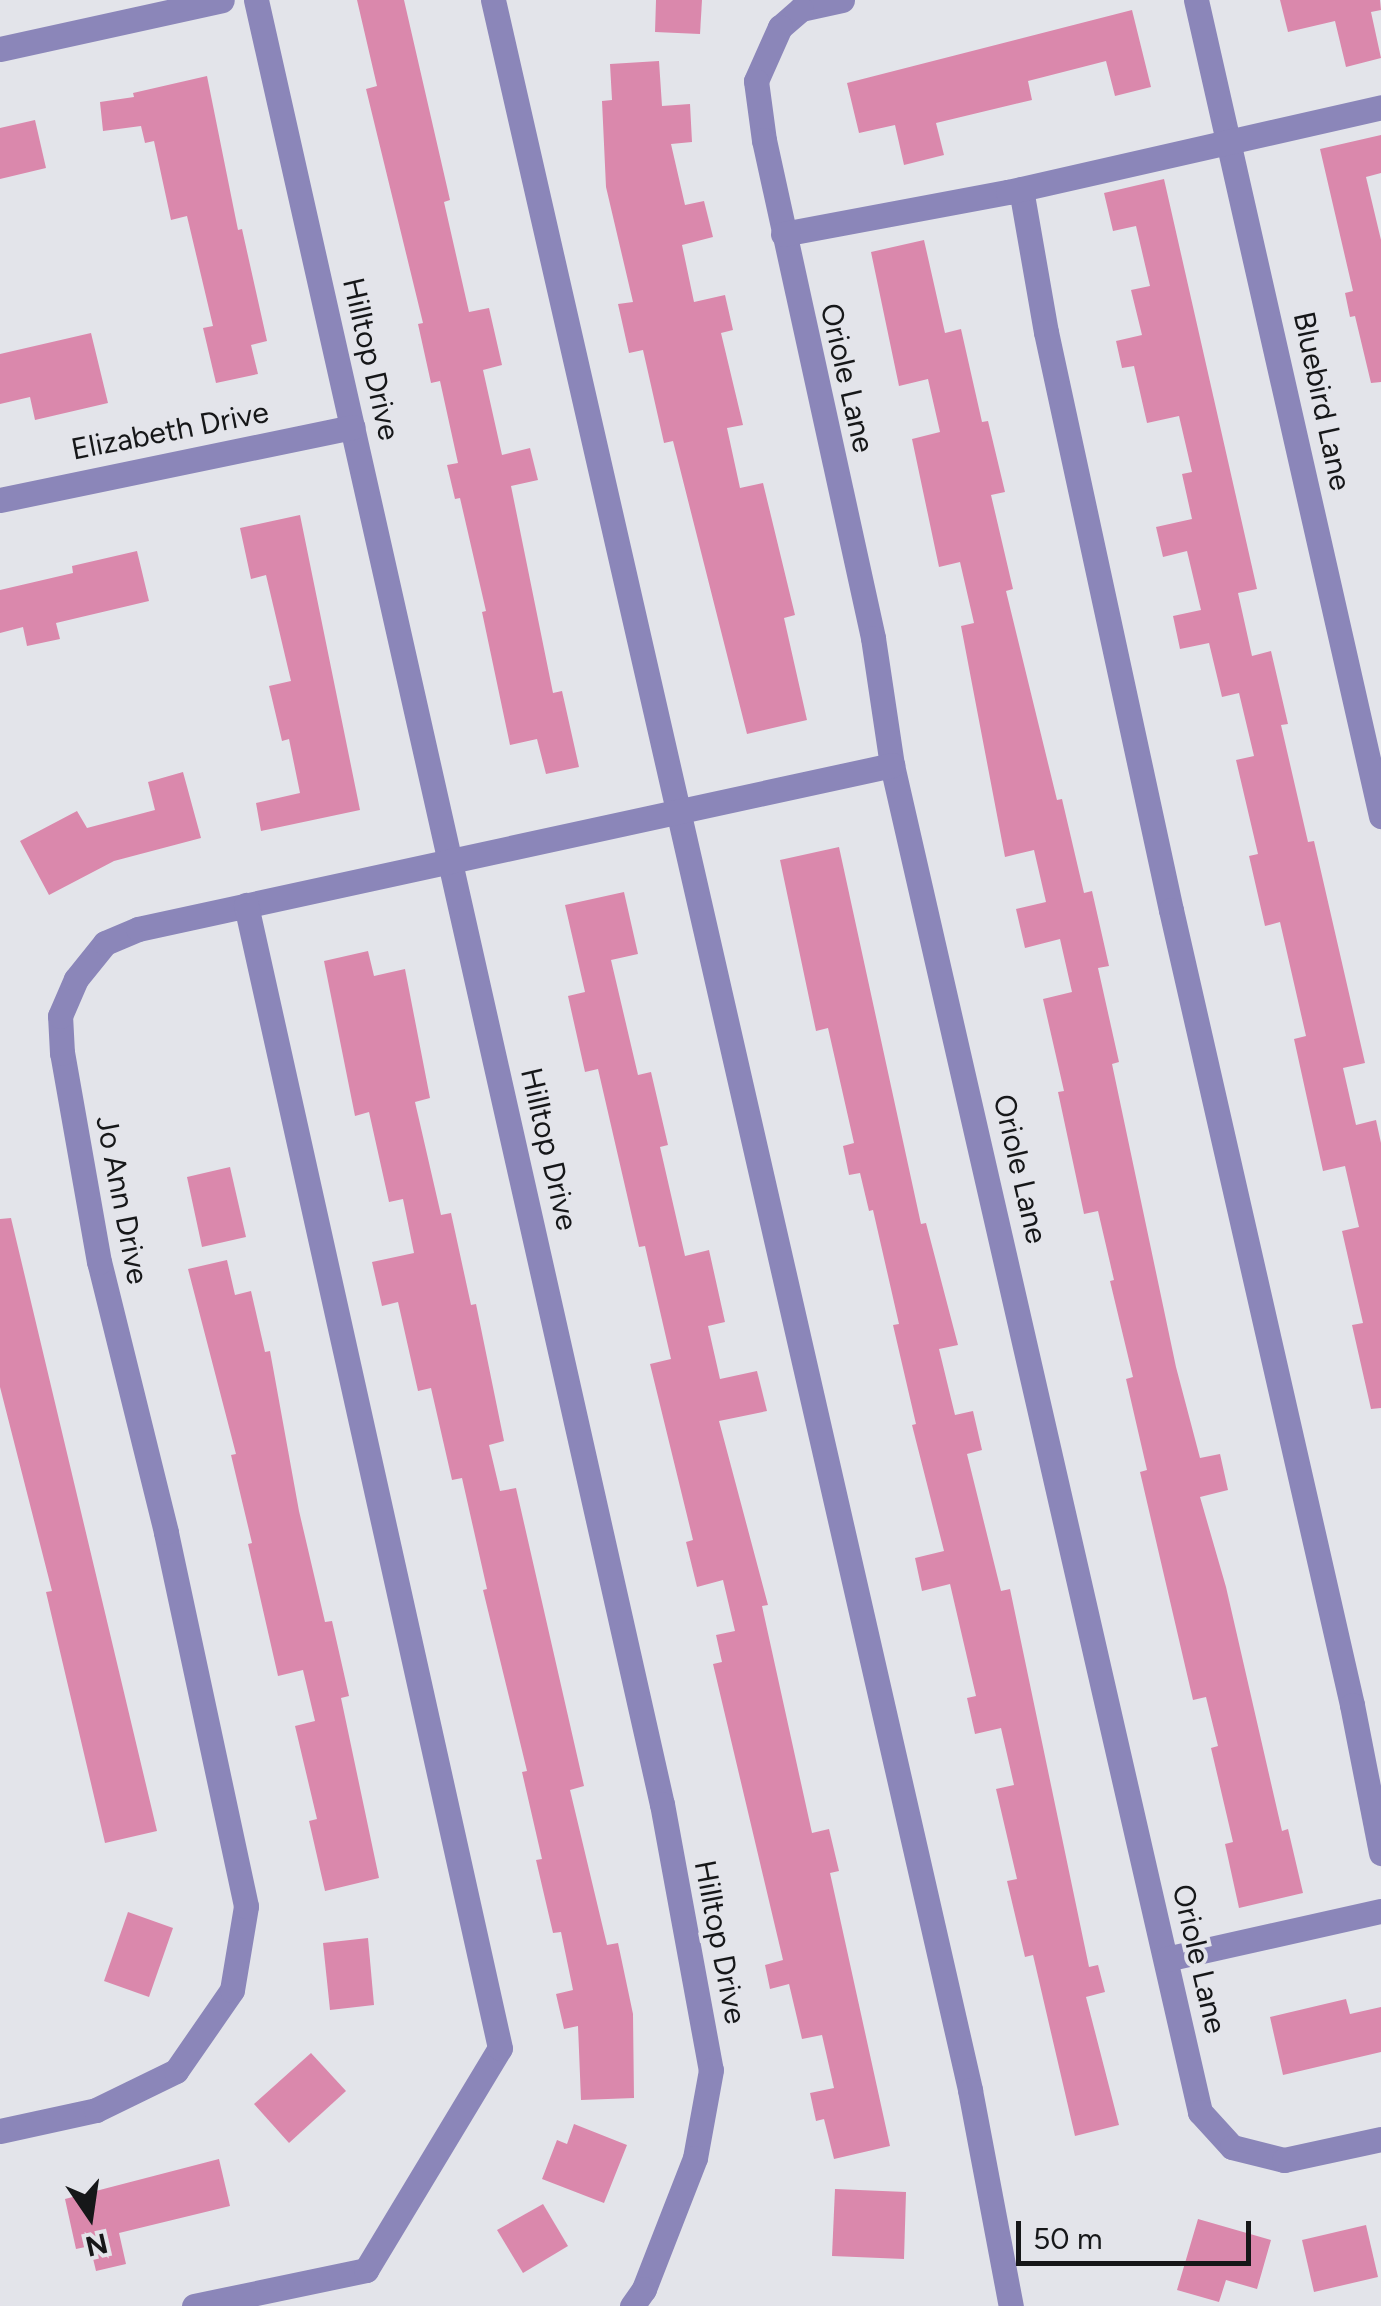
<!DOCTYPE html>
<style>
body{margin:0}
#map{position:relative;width:1381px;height:2306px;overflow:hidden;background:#e3e4ea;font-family:Figtree,sans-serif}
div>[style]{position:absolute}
.building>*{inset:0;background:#da88ac}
.minor>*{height:25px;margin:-12.5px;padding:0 12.5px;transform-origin:12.5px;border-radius:12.5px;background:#8b86b9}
span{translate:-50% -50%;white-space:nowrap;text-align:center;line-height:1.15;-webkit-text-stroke:8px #e3e4ea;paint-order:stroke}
.street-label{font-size:30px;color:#161719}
.north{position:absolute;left:40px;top:2166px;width:100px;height:100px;-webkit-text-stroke:8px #e3e4ea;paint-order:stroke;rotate:167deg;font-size:28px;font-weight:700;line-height:40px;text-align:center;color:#161719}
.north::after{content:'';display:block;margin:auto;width:35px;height:45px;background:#161719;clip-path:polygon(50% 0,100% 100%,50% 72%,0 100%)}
.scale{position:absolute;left:1016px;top:2221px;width:235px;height:45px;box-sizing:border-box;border:5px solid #161719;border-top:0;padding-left:12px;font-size:30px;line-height:35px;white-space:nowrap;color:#161719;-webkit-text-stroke:8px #e3e4ea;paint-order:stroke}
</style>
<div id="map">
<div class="building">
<div style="clip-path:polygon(357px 0,404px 0,450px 200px,444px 202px,469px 312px,489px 308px,502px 365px,483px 370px,502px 455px,530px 448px,538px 480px,511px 486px,553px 693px,562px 691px,579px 767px,546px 774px,537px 739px,510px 745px,482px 612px,486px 611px,460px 498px,455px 499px,447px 465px,458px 463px,440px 381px,431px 383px,418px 324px,423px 323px,366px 89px,377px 86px)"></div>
<div style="clip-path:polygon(656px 0,702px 0,700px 34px,655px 32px)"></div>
<div style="clip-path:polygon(1280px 0,1380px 0,1381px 10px,1371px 12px,1381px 58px,1346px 67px,1335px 21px,1288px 32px)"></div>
<div style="clip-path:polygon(1132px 10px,1151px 87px,1115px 96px,1106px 61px,1028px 81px,1032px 100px,936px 123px,944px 155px,904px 165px,895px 125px,859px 133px,847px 83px)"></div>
<div style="clip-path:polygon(659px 61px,662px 106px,690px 104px,692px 142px,671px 144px,685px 205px,704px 201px,713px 237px,682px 245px,694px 302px,725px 295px,733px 330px,721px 333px,743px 425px,727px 428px,740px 488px,763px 483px,795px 615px,784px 618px,807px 720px,747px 734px,673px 441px,664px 443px,643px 350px,629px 353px,618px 304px,633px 302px,606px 187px,602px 101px,612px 100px,610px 64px)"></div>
<div style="clip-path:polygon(207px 76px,238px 230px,242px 229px,267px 341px,251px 345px,258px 374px,216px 383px,203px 328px,213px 326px,187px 216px,171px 220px,154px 141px,145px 143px,141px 126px,103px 131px,100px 102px,134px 97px,133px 93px)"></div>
<div style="clip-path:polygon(35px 120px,46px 168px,0 179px,0 128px)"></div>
<div style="clip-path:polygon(1381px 135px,1381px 173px,1366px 177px,1381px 240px,1381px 382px,1371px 383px,1355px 316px,1350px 317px,1345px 293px,1353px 291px,1320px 149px)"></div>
<div style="clip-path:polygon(1164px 179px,1257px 589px,1238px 593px,1252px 656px,1271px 651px,1288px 724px,1281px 725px,1308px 842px,1314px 841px,1365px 1063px,1343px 1068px,1356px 1125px,1376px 1120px,1381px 1143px,1381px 1408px,1371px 1409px,1352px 1325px,1363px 1323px,1342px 1231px,1359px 1227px,1345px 1166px,1323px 1171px,1294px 1039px,1306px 1036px,1280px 922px,1265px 926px,1249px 856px,1258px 854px,1236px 760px,1254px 756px,1239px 693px,1222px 697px,1209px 643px,1180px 649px,1173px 616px,1201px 610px,1187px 551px,1163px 557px,1156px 527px,1192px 519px,1182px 474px,1192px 472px,1179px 416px,1147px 423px,1134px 366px,1122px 368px,1116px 341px,1142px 335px,1131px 290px,1150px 286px,1136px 226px,1113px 231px,1104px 193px)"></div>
<div style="clip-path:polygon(924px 240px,945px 333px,961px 329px,982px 422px,988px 421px,1005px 492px,991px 495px,1013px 589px,1006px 591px,1057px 800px,1062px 799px,1084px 893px,1092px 891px,1109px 966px,1098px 968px,1119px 1062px,1112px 1064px,1176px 1367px,1200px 1458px,1220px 1454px,1228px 1490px,1200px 1497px,1226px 1587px,1282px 1831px,1288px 1829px,1303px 1893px,1239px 1908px,1225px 1844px,1233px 1842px,1211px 1748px,1218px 1746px,1206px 1697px,1193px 1700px,1140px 1472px,1147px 1470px,1126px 1379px,1133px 1377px,1110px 1281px,1114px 1280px,1098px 1211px,1084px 1214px,1058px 1092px,1064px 1091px,1043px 999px,1072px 992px,1060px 939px,1025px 948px,1016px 909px,1046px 902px,1034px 850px,1005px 857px,961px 626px,974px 623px,960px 562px,939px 567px,912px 439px,940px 432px,928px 379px,899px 386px,871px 252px)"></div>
<div style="clip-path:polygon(91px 333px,108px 403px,35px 420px,30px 397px,0 404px,0 354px)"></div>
<div style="clip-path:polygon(300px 515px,360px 810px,261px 831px,256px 803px,300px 793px,289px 739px,282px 741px,269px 686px,291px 681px,266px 575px,251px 579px,240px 528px)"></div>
<div style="clip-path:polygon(137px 551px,149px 601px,56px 623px,60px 639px,27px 646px,23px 627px,0 633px,0 590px,73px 573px,72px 566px)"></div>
<div style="clip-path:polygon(183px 772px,201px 838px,114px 861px,49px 895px,20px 841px,77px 811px,87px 828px,155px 810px,148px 782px)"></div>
<div style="clip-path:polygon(839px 847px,921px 1224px,926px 1223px,958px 1345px,939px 1349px,955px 1415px,973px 1411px,982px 1450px,967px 1454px,1001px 1591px,1010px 1589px,1089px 1967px,1098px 1965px,1105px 1992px,1086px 1997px,1119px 2125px,1075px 2136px,1033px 1955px,1025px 1957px,1007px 1881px,1017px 1879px,996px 1789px,1014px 1785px,1001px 1728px,975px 1734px,967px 1698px,976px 1696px,950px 1584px,922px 1591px,915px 1558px,944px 1551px,912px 1425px,916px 1424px,893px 1325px,899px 1324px,873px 1210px,869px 1211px,860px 1173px,849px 1175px,843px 1146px,854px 1143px,828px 1028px,816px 1031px,780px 860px)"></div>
<div style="clip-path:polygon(624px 892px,638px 954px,611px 960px,638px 1075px,651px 1072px,668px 1145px,660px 1147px,685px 1256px,709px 1250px,725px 1322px,708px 1326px,720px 1379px,757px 1371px,767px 1411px,719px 1421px,768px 1605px,762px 1606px,812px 1833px,829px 1829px,839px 1871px,830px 1873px,890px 2146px,834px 2159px,824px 2119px,816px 2121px,810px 2093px,834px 2088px,822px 2035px,802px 2039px,789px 1984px,770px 1989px,765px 1965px,783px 1960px,713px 1664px,722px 1662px,716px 1635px,735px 1631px,723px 1580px,697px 1587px,686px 1542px,693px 1540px,650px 1364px,671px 1359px,645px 1246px,639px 1247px,598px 1069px,585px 1072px,568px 996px,585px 992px,565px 905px)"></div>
<div style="clip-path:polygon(368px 951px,374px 976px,405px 969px,430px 1098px,415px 1102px,441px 1215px,451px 1213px,471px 1305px,476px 1304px,504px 1441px,489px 1445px,500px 1491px,516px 1488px,584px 1786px,570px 1790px,607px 1945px,618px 1943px,633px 2014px,634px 2098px,581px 2100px,578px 2026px,564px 2029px,556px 1994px,573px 1990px,561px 1932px,553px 1933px,536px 1860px,542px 1859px,522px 1772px,527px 1771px,483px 1590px,487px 1589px,462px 1478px,452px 1480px,431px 1388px,418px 1391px,398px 1302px,382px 1306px,372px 1262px,414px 1253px,403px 1199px,389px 1202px,369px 1112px,355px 1116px,324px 961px)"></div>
<div style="clip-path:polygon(230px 1167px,246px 1237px,202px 1247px,187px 1177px)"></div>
<div style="clip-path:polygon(11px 1218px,157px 1831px,105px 1843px,46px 1592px,52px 1591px,0 1387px,0 1219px)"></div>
<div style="clip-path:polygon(227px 1260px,235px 1295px,251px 1291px,265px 1352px,270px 1351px,299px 1511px,325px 1622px,332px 1621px,349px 1696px,341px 1698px,379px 1878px,325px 1891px,309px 1821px,317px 1819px,295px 1726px,315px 1721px,303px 1670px,278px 1676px,248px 1544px,252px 1543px,231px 1455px,236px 1454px,188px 1269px)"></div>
<div style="clip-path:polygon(128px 1912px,173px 1928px,149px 1997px,104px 1981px)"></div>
<div style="clip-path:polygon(368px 1938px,374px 2005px,330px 2010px,323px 1943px)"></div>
<div style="clip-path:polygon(1346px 1999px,1350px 2014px,1381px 2007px,1381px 2052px,1283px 2075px,1270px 2017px)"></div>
<div style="clip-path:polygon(311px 2053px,346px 2091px,289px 2143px,254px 2104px)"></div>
<div style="clip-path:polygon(574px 2124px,627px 2145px,604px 2203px,542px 2179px,557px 2140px,567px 2144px)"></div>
<div style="clip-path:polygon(219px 2159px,230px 2206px,119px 2233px,126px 2264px,96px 2271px,90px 2246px,76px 2249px,65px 2199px)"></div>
<div style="clip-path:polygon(835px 2189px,906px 2192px,904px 2259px,832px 2256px)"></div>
<div style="clip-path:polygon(543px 2204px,568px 2246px,523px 2273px,497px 2230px)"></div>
<div style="clip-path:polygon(1198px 2219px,1271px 2240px,1257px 2289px,1226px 2280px,1219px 2302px,1177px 2290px)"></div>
<div style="clip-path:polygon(1366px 2225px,1378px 2277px,1314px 2292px,1302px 2240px)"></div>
</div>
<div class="minor">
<div style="left:256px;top:0;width:1849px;rotate:77.32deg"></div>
<div style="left:662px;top:1804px;width:270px;rotate:79.6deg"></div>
<div style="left:711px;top:2070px;width:89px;rotate:100.3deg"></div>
<div style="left:695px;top:2158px;width:141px;rotate:111.3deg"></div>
<div style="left:644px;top:2289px;width:21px;rotate:125deg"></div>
<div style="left:493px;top:0;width:2144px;rotate:77.14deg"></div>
<div style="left:970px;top:2090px;width:220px;rotate:79.3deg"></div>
<div style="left:842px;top:0;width:42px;rotate:167.6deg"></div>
<div style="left:801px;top:9px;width:28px;rotate:139deg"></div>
<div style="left:780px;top:27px;width:59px;rotate:114deg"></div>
<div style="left:756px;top:81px;width:60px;rotate:82.3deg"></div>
<div style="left:764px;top:140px;width:510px;rotate:77.65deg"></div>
<div style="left:873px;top:638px;width:128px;rotate:81.5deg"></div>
<div style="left:892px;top:765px;width:1382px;rotate:77.12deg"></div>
<div style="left:1200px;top:2112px;width:47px;rotate:47.6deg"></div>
<div style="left:1232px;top:2147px;width:54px;rotate:14deg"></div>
<div style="left:1284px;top:2160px;width:99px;rotate:-12.2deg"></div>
<div style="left:1196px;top:0;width:837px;rotate:77.23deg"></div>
<div style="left:0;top:49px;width:227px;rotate:-12.4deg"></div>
<div style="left:1021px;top:189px;width:145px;rotate:80.1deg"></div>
<div style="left:1046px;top:332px;width:591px;rotate:77.8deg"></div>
<div style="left:1171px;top:910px;width:815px;rotate:77.17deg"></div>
<div style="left:1352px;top:1705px;width:151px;rotate:78.9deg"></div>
<div style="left:783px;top:234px;width:229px;rotate:-10.6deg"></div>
<div style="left:1008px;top:192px;width:383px;rotate:-12.8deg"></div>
<div style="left:0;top:500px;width:360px;rotate:-11.7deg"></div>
<div style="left:1166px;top:1959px;width:220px;rotate:-12.6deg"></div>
<div style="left:0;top:2131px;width:98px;rotate:-12.3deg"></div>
<div style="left:96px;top:2110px;width:89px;rotate:-26deg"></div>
<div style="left:176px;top:2071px;width:98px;rotate:-55.3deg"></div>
<div style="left:232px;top:1990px;width:85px;rotate:-80.5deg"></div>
<div style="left:246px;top:1906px;width:382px;rotate:-102.1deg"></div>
<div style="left:166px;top:1532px;width:278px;rotate:-103.9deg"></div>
<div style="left:99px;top:1262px;width:212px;rotate:-100deg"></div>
<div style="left:62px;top:1053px;width:37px;rotate:-93deg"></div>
<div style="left:60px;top:1016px;width:40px;rotate:-66.6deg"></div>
<div style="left:76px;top:979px;width:46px;rotate:-51.1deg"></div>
<div style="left:105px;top:943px;width:36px;rotate:-23deg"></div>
<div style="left:138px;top:929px;width:772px;rotate:-12.27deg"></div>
<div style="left:194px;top:2306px;width:176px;rotate:-11.8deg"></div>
<div style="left:366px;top:2270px;width:259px;rotate:-58.9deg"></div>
<div style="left:500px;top:2048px;width:1171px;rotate:-102.53deg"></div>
</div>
<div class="street-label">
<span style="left:371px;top:359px;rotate:77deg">Hilltop Drive</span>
<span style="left:847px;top:378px;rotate:77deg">Oriole Lane</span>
<span style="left:1322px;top:401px;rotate:78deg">Bluebird Lane</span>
<span style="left:170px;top:431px;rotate:-11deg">Elizabeth Drive</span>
<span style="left:549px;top:1149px;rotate:77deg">Hilltop Drive</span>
<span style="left:1020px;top:1169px;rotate:77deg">Oriole Lane</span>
<span style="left:122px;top:1200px;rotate:79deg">Jo Ann Drive</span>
<span style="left:720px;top:1942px;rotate:79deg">Hilltop Drive</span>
<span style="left:1199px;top:1959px;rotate:77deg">Oriole Lane</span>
</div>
<div class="north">N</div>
<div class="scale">50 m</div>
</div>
